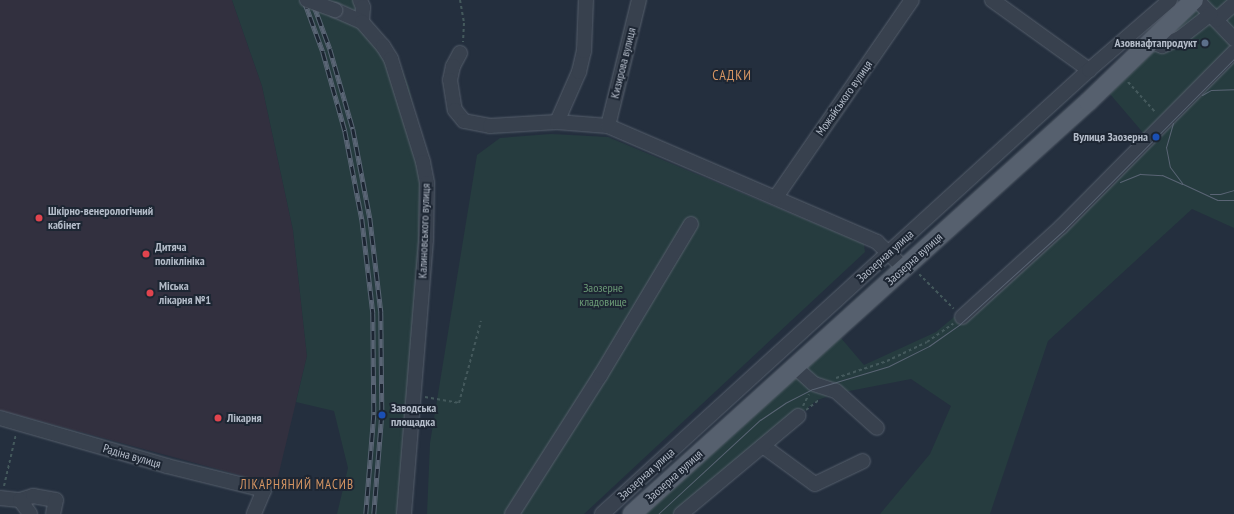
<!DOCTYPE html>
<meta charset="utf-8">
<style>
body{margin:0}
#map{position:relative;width:1234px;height:514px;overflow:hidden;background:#242f3e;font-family:"PT Sans Narrow",sans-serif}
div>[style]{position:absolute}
.medical>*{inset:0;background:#32303f}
.green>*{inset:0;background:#263c3f}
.path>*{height:2px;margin-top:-1px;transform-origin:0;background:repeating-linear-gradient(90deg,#44595c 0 3px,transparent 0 6px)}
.roads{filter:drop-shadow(0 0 1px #565f6c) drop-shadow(0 0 1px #565f6c)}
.minor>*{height:14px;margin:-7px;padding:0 7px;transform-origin:7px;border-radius:7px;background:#38414e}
.major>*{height:18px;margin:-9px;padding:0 9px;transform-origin:9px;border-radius:9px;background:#56606e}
.tram>*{height:1px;margin:-0.5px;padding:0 0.5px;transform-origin:0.5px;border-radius:0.5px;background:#5a6575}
.rail>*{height:4.5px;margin-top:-2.25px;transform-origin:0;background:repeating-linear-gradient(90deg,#1d2633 0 9px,#5a6575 0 18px);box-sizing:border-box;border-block:1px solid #5a6575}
.bridges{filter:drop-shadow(0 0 1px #565f6c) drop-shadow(0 0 1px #565f6c)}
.minor-bridge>*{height:14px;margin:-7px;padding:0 7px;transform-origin:7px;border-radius:7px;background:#38414e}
.dots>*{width:11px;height:11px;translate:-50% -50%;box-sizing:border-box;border:2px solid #1d2633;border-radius:50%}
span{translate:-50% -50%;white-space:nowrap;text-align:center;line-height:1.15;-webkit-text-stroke:4px #1d2633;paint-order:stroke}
.poi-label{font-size:12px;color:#b4bcc9;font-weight:700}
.right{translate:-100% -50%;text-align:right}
.left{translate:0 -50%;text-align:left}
.street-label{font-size:12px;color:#b4bcc9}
.park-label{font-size:12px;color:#6b9a76}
.neighbourhood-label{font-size:13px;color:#d59563;letter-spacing:1px}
.quarter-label{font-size:14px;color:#d59563;letter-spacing:1px}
</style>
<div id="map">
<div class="medical">
<div style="clip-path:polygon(0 0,232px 0,262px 86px,293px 230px,307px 356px,276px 485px,0 410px)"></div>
</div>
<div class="green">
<div style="clip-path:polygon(232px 0,360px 0,377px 34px,400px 65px,409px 87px,428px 173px,403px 514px,337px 514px,348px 468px,334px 411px,296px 402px,307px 356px,293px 230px,262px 86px)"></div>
<div style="clip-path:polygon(1199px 0,1234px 0,1234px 228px,1192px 209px,1048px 341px,990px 514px,880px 514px,930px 454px,951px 406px,911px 379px,839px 393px,817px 400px,681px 514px,632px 514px,835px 331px,864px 365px,936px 332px,995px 283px,1145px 135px,1104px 87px)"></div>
<div style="clip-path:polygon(551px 134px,608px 137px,864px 244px,865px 252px,584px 514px,427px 514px,430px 443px,477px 155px,500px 138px)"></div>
</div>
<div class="path">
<div style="left:460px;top:0;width:23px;rotate:80deg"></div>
<div style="left:464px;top:23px;width:19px;rotate:93deg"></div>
<div style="left:1128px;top:82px;width:42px;rotate:47.9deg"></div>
<div style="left:919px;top:274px;width:49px;rotate:45deg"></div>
<div style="left:836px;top:378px;width:54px;rotate:-18.4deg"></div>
<div style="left:887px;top:361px;width:44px;rotate:-25.4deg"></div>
<div style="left:927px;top:342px;width:32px;rotate:-35deg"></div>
<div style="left:425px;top:397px;width:35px;rotate:10deg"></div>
<div style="left:459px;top:403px;width:85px;rotate:-75deg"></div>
<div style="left:803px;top:406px;width:13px;rotate:-63deg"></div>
<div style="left:806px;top:410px;width:18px;rotate:-38deg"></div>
<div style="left:4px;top:486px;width:53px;rotate:-77deg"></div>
</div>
<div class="roads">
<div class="minor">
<div style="left:360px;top:0;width:8px;rotate:67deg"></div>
<div style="left:363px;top:7px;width:15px;rotate:94deg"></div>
<div style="left:992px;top:0;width:120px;rotate:35.8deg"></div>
<div style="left:1197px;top:0;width:54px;rotate:46.5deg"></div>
<div style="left:335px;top:10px;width:30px;rotate:24deg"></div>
<div style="left:362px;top:22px;width:32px;rotate:49deg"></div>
<div style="left:383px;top:46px;width:15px;rotate:58deg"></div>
<div style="left:391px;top:59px;width:108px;rotate:72.7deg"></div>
<div style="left:423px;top:162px;width:21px;rotate:79deg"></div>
<div style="left:427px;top:183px;width:57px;rotate:91deg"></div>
<div style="left:426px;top:240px;width:275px;rotate:94.6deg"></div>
<div style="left:1216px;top:20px;width:24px;rotate:-42deg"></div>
<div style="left:1152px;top:42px;width:11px;rotate:22deg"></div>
<div style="left:1162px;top:46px;width:20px;rotate:-24deg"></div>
<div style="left:1180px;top:38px;width:39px;rotate:-38deg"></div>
<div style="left:460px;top:53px;width:15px;rotate:118deg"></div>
<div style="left:453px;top:66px;width:14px;rotate:102deg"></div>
<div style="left:450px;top:80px;width:30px;rotate:81deg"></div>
<div style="left:455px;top:110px;width:14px;rotate:51deg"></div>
<div style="left:464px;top:121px;width:26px;rotate:11deg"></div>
<div style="left:490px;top:126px;width:67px;rotate:-3.4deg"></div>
<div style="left:557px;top:122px;width:51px;rotate:4.5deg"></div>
<div style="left:608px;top:126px;width:293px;rotate:23.3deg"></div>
<div style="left:877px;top:242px;width:37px;rotate:44deg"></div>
<div style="left:557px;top:122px;width:55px;rotate:-66.3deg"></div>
<div style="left:579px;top:72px;width:22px;rotate:-77deg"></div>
<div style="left:584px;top:51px;width:51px;rotate:-87.8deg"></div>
<div style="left:608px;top:126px;width:130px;rotate:-76.2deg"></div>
<div style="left:776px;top:197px;width:239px;rotate:-55.4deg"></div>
<div style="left:962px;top:317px;width:134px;rotate:-42.3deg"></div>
<div style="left:1061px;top:227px;width:246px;rotate:-45.3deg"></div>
<div style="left:795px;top:367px;width:25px;rotate:42deg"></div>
<div style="left:814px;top:384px;width:23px;rotate:18deg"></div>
<div style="left:836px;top:391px;width:55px;rotate:42.1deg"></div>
<div style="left:0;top:418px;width:174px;rotate:16deg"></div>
<div style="left:167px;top:466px;width:100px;rotate:13.9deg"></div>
<div style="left:264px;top:490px;width:26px;rotate:113deg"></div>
<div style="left:763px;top:446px;width:64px;rotate:36.2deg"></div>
<div style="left:815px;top:484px;width:53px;rotate:-25.6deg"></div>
<div style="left:0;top:498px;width:20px;rotate:6deg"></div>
<div style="left:20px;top:500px;width:14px;rotate:-17deg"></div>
<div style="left:33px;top:496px;width:23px;rotate:10deg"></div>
<div style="left:56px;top:500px;width:14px;rotate:102deg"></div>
<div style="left:20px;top:500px;width:17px;rotate:54deg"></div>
<div style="left:512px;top:514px;width:164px;rotate:-57.5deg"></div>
<div style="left:600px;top:376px;width:177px;rotate:-59.1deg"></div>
<div style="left:602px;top:514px;width:659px;rotate:-42.36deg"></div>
<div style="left:1089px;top:70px;width:107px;rotate:-40.8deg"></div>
<div style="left:681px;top:514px;width:153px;rotate:-39.9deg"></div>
</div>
<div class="major">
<div style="left:632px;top:514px;width:615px;rotate:-42.1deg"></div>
<div style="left:1088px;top:102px;width:147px;rotate:-43.9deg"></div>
</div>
</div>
<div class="tram">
<div style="left:1202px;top:95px;width:10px;rotate:-29deg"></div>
<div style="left:1211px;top:90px;width:23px;rotate:-2deg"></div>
<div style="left:1173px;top:123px;width:25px;rotate:106deg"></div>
<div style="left:1166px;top:147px;width:20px;rotate:79deg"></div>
<div style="left:1170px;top:167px;width:21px;rotate:53deg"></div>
<div style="left:1183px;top:184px;width:38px;rotate:25deg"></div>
<div style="left:1218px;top:200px;width:16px"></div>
<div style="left:1120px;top:182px;width:22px;rotate:-22deg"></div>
<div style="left:1140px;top:174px;width:22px;rotate:3deg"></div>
<div style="left:1162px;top:175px;width:22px;rotate:24deg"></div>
<div style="left:1210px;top:194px;width:10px"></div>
<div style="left:1220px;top:194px;width:15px;rotate:-16deg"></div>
<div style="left:658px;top:514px;width:139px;rotate:-42.7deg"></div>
<div style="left:760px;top:420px;width:30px;rotate:-34deg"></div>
<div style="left:785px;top:403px;width:31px;rotate:-27deg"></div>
<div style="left:813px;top:389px;width:79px;rotate:-16.8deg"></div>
<div style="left:889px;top:366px;width:45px;rotate:-26.6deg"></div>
<div style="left:929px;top:346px;width:38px;rotate:-35deg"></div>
<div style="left:960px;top:324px;width:140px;rotate:-42.1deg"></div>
<div style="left:1064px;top:230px;width:241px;rotate:-45.2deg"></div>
</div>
<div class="rail">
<div style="left:304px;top:0;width:55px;rotate:69.9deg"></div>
<div style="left:323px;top:52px;width:82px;rotate:74.4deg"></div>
<div style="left:345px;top:131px;width:90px;rotate:79.1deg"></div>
<div style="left:362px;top:219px;width:95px;rotate:83.3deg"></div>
<div style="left:373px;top:313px;width:102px;rotate:89.4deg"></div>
<div style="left:374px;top:415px;width:99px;rotate:94.6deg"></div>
<div style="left:312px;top:0;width:52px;rotate:69.8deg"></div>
<div style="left:330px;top:49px;width:83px;rotate:74deg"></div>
<div style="left:353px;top:129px;width:91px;rotate:79.2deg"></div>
<div style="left:370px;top:218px;width:95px;rotate:83.3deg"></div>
<div style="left:381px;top:312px;width:103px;rotate:89.4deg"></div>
<div style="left:382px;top:415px;width:99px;rotate:94.6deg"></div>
</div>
<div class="bridges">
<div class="minor-bridge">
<div style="left:307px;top:0;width:30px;rotate:20deg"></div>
</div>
</div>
<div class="dots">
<div style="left:1205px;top:43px;background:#5c6f8a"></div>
<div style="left:1156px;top:137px;background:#1a4fb4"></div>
<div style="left:39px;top:218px;background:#e0444e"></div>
<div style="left:146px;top:254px;background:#e0444e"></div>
<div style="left:150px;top:293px;background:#e0444e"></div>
<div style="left:382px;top:415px;background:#1a4fb4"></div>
<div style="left:218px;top:418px;background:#e0444e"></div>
</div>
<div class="poi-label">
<span class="right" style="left:1197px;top:43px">Азовнафтапродукт</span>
<span class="right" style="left:1148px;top:137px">Вулиця Заозерна</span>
<span class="left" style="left:48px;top:218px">Шкірно-венерологічний<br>кабінет</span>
<span class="left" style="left:155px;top:254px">Дитяча<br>поліклініка</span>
<span class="left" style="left:159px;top:293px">Міська<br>лікарня №1</span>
<span class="left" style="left:391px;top:415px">Заводська<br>площадка</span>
<span class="left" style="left:227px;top:418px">Лікарня</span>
</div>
<div class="street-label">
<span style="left:623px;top:63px;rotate:-76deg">Кизирова вулиця</span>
<span style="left:844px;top:98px;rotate:-55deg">Можайського вулиця</span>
<span style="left:424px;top:231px;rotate:-88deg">Калиновського вулиця</span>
<span style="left:885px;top:256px;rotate:-42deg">Заозерная улица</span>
<span style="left:914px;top:259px;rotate:-42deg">Заозерна вулиця</span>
<span style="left:132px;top:456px;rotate:16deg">Радіна вулиця</span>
<span style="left:646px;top:474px;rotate:-42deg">Заозерная улица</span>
<span style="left:674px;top:476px;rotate:-42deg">Заозерна вулиця</span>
</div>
<div class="park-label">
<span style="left:603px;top:295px">Заозерне<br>кладовище</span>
</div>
<div class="neighbourhood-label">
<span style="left:297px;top:485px">ЛІКАРНЯНИЙ МАСИВ</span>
</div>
<div class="quarter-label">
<span style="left:732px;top:75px">САДКИ</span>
</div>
</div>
